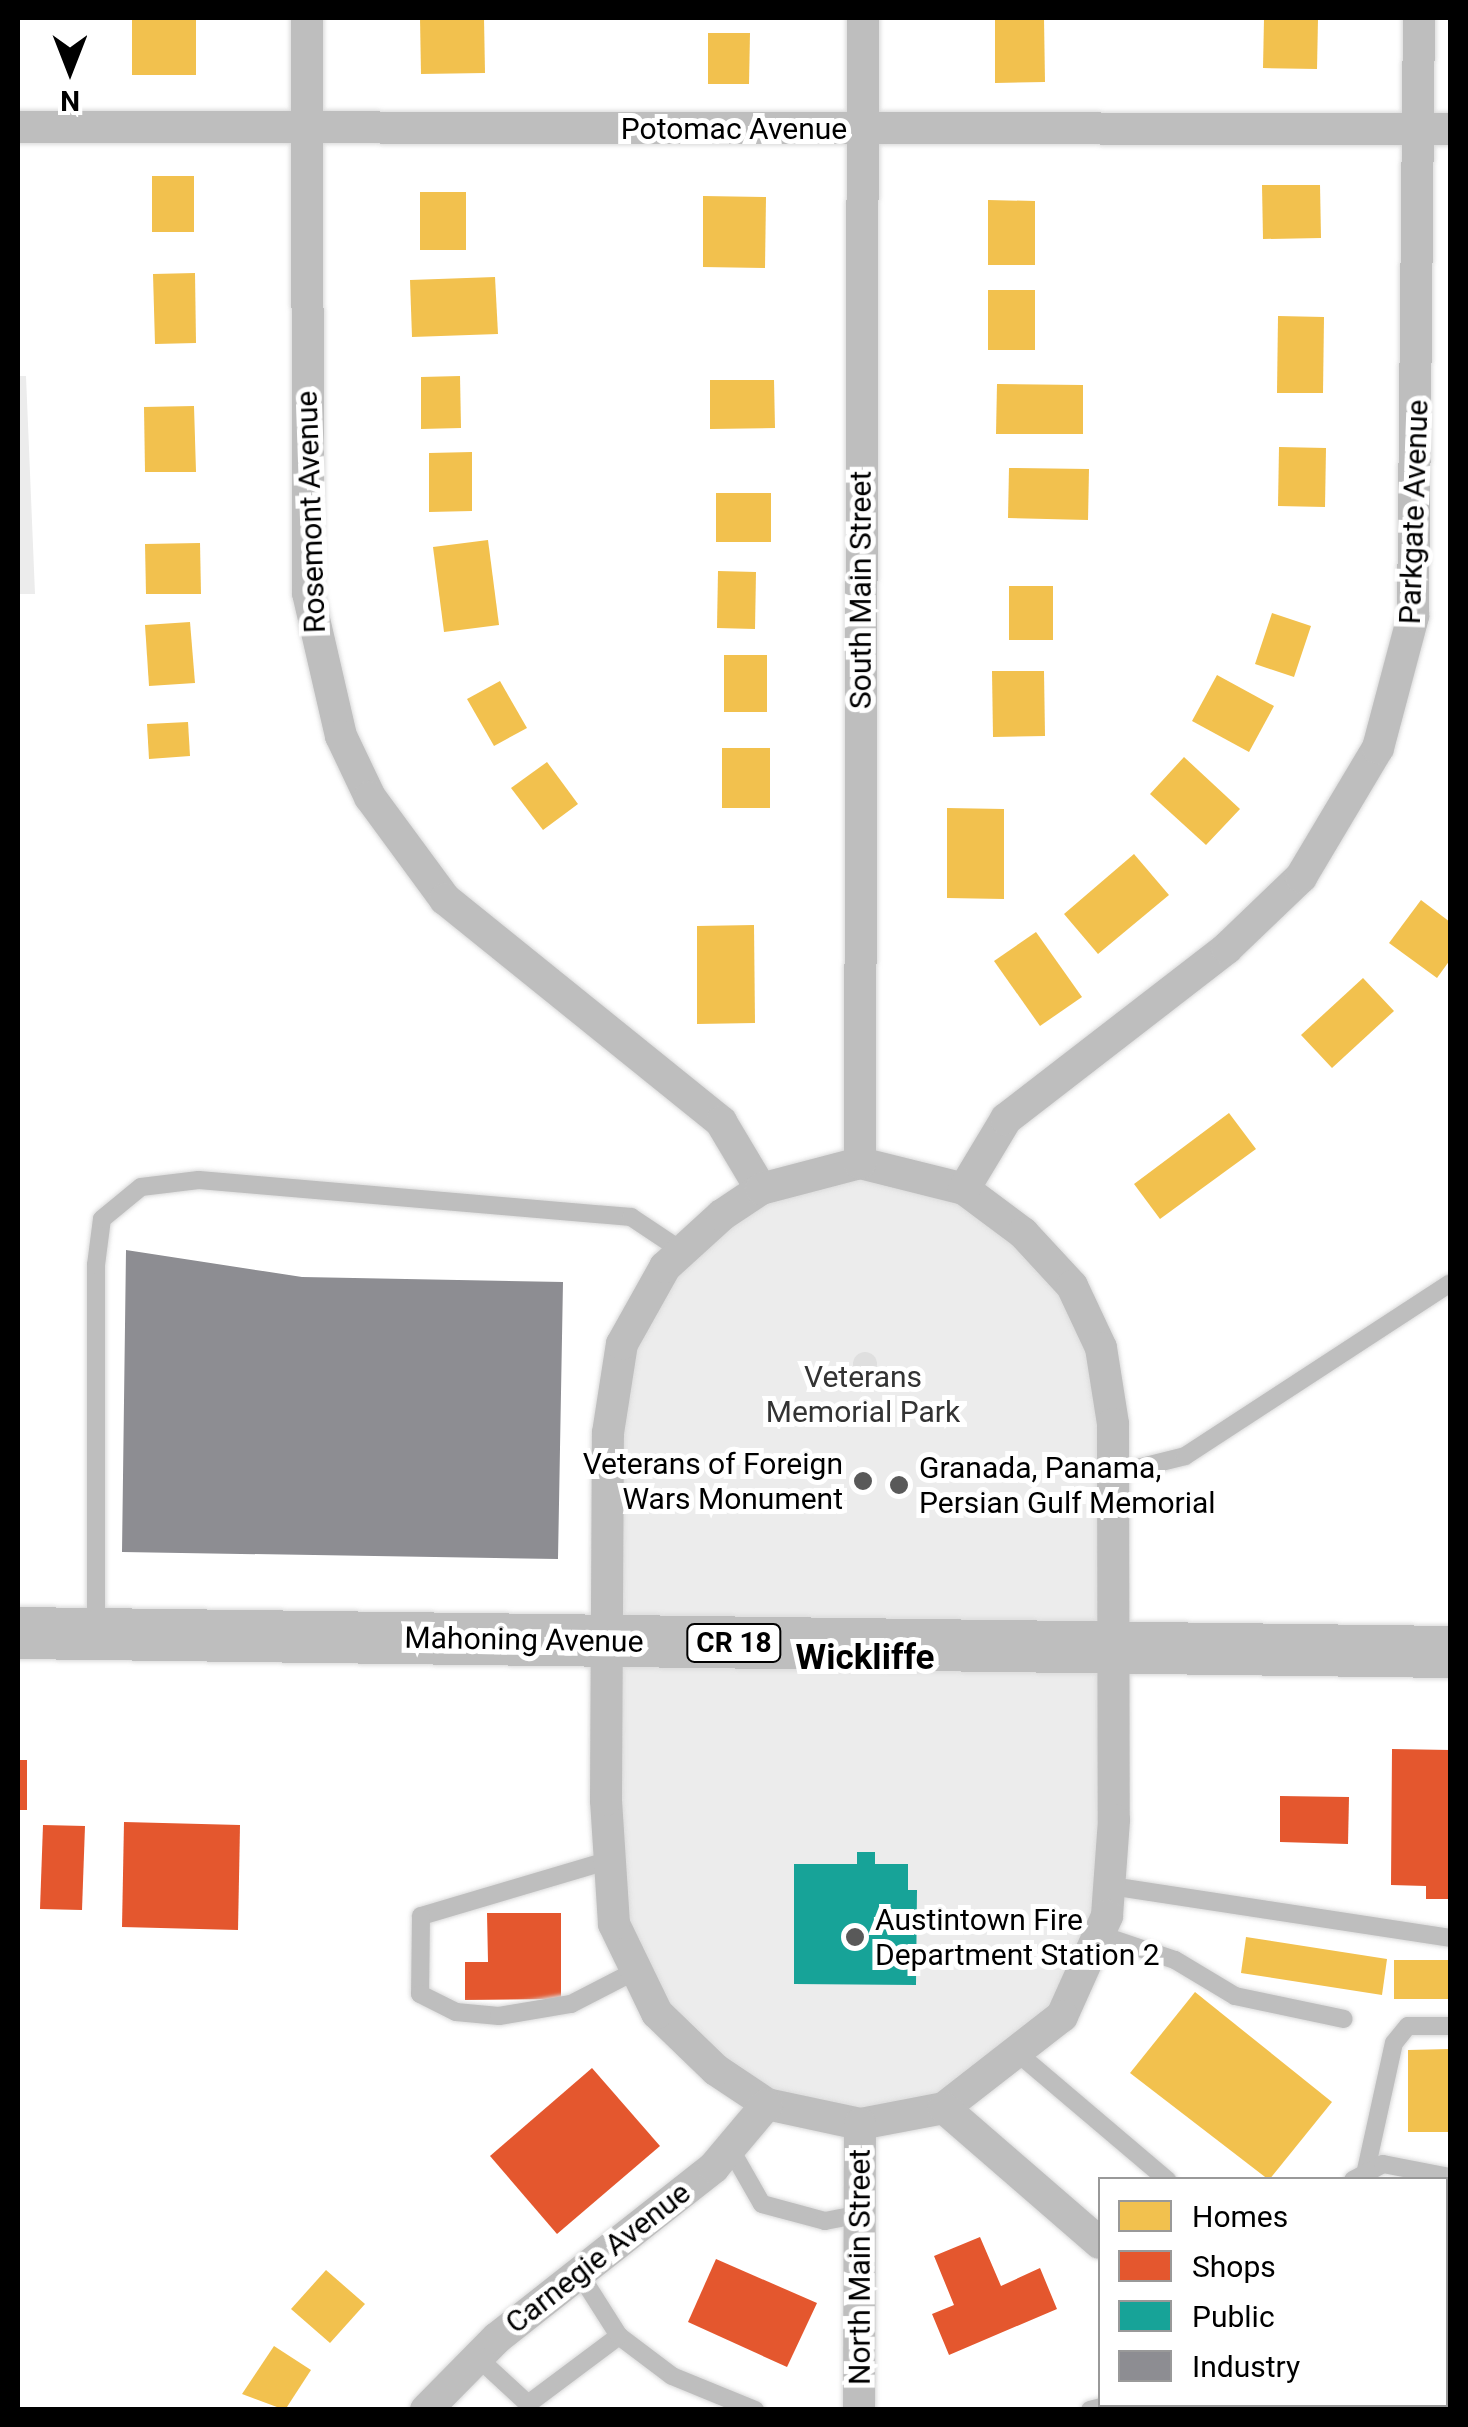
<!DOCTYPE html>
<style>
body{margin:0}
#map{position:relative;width:1468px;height:2427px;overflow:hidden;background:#fff;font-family:Roboto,sans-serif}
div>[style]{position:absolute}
.green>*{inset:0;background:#ececec}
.homes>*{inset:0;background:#f2c14e}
.shops>*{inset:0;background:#e4572e}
.public>*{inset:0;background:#17a398}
.industry>*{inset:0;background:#8d8d92}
.building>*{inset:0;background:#dfdfdf}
.round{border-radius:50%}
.roads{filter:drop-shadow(0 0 2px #dbdbdb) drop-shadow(0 0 2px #dbdbdb)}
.lane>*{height:18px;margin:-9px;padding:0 9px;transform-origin:9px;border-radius:9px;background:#bebebe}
.street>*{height:32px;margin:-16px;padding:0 16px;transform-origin:16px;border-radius:16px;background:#bebebe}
.primary>*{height:52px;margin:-26px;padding:0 26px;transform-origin:26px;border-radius:26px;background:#bebebe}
.dots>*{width:28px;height:28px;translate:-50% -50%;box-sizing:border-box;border:5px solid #fff;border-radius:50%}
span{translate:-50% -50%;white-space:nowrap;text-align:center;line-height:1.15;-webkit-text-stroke:10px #fff;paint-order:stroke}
.shield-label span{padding:2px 8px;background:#fff;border:2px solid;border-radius:8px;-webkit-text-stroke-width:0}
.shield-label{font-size:28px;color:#000;font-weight:700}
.street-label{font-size:30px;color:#000}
.park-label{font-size:30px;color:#333}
.poi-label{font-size:30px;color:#000}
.right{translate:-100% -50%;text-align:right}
.left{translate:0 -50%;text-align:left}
.quarter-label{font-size:35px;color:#000;font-weight:700}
.frame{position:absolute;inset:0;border:20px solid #000;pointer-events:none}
.legend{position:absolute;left:1098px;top:2177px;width:350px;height:230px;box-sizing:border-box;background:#fff;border:2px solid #999;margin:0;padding:12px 18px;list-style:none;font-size:30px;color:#000}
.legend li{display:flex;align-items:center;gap:20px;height:50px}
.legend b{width:50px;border:2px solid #999}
.north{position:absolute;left:20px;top:20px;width:100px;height:100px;-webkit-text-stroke:8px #fff;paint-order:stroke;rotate:180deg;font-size:28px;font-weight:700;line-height:40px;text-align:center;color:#000}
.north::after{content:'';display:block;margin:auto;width:35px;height:45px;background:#000;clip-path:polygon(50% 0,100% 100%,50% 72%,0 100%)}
</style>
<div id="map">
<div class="green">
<div style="clip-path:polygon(18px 376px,26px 376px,35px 594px,18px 594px)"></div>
<div style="clip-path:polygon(897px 1167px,1023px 1233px,1101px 1348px,1097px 1951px,1005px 2069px,860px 2124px,716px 2070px,614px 1924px,622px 1344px,722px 1215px)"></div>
</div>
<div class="homes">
<div style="clip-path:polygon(132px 18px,196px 18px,196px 75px,132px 75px)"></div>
<div style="clip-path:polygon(420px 18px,484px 18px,485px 73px,421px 74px)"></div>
<div style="clip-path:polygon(1044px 19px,1045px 82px,995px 83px,995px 20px)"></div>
<div style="clip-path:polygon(1264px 19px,1318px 19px,1317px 69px,1263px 68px)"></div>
<div style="clip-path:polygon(708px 33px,750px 33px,749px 84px,708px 84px)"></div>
<div style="clip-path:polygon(152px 176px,194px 176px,194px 232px,152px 232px)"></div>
<div style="clip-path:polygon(1262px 185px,1320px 185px,1321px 238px,1263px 239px)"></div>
<div style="clip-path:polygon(420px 192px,466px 192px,466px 250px,420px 250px)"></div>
<div style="clip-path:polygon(703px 196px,766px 197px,765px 268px,703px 267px)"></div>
<div style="clip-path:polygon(988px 200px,1035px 201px,1035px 265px,988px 265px)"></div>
<div style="clip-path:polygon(195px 273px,196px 343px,155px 344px,153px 274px)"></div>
<div style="clip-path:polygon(495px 277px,498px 334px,412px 337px,410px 280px)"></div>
<div style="clip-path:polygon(988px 290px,1035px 290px,1035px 350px,988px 350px)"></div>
<div style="clip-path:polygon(1278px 316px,1324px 317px,1323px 393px,1277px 393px)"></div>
<div style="clip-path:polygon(460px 376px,461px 428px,421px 429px,421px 377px)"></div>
<div style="clip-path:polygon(710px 380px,774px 380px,775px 428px,710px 429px)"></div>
<div style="clip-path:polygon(997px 384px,1083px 385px,1083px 434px,996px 434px)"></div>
<div style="clip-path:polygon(194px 406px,196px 472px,145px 472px,144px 407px)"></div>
<div style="clip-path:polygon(1279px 447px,1326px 448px,1325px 507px,1278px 506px)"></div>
<div style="clip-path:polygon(472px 452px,472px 511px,429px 512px,429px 453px)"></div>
<div style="clip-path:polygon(1009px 468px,1089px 469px,1088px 520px,1008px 518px)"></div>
<div style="clip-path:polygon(716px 493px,771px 493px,771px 542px,716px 542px)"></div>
<div style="clip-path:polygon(488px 540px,499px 625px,444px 632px,433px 547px)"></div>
<div style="clip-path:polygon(200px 543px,201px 594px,146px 594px,145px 544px)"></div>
<div style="clip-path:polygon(718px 571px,756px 572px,755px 629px,717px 628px)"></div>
<div style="clip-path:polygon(1009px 586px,1053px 586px,1053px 640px,1009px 640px)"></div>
<div style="clip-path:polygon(1272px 613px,1311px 626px,1294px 677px,1255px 664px)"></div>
<div style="clip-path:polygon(190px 622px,195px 683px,149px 686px,145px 625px)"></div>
<div style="clip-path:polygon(724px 655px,767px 655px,767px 712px,724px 712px)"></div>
<div style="clip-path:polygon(992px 671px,1044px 671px,1045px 736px,993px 737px)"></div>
<div style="clip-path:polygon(1217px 675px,1274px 706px,1249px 752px,1192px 721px)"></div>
<div style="clip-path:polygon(500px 681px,527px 728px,494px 746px,467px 699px)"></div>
<div style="clip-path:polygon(188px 722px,190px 756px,149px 759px,147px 724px)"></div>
<div style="clip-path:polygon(722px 748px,770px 748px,770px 808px,722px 808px)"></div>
<div style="clip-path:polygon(1184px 757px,1240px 809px,1206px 845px,1150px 794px)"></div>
<div style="clip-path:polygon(547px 762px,578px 804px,543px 830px,511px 788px)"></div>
<div style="clip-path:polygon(947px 808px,1004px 809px,1004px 899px,947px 898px)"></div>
<div style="clip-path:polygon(1134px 854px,1169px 895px,1098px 954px,1064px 914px)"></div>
<div style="clip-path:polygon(1421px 900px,1450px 922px,1450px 960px,1437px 978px,1389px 943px)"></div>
<div style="clip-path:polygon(754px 925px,755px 1023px,697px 1024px,697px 926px)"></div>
<div style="clip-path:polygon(1036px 932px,1082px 997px,1040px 1026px,994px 961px)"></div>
<div style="clip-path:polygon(1363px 978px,1394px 1011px,1332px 1068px,1301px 1035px)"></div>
<div style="clip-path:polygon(1229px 1113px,1256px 1149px,1160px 1219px,1134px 1184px)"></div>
<div style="clip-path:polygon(1246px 1937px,1387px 1959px,1382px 1995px,1241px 1973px)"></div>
<div style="clip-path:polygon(1394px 1960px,1450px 1960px,1450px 1999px,1394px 1999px)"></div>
<div style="clip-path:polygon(1195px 1992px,1332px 2102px,1269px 2180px,1130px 2073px)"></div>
<div style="clip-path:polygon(1450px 2049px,1450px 2132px,1408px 2132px,1408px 2050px)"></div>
<div style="clip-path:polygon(326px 2270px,365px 2304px,330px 2343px,291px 2309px)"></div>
<div style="clip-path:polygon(274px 2346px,311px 2370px,285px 2410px,242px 2394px)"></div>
</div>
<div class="shops">
<div style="clip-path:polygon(1392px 1749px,1450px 1750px,1450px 1899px,1426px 1899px,1426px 1886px,1391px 1885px)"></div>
<div style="clip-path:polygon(18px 1760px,27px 1760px,27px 1810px,18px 1810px)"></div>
<div style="clip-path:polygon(1280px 1796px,1349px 1797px,1348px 1844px,1280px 1842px)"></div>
<div style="clip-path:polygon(124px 1822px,240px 1825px,238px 1930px,122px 1927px)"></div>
<div style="clip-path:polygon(43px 1825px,85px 1826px,82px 1910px,40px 1909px)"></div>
<div style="clip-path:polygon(487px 1913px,561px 1913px,561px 1999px,465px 2000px,465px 1962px,488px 1962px)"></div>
<div style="clip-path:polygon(592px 2068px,660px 2146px,557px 2234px,490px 2156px)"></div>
<div style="clip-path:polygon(980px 2237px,1001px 2286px,1040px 2268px,1057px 2309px,949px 2355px,932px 2314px,954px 2305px,934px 2256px)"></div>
<div style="clip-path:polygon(716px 2259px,817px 2303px,787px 2367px,688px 2322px)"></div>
</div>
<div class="public">
<div style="clip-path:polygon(857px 1852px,875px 1852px,875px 1864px,908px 1864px,908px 1890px,917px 1890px,916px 1985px,794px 1984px,794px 1864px,857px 1864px)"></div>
</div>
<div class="industry">
<div style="clip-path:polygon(126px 1250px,302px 1277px,563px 1282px,558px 1559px,122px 1552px)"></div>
</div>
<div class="building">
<div class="round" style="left:853px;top:1352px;width:24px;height:24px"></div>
</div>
<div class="roads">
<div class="lane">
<div style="left:1113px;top:1474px;width:74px;rotate:-14deg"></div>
<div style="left:1185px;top:1456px;width:316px;rotate:-33.1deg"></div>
<div style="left:96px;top:1630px;width:365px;rotate:-90deg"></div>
<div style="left:96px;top:1265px;width:46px;rotate:-82.6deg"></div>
<div style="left:102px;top:1219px;width:50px;rotate:-39.4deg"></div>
<div style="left:141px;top:1187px;width:58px;rotate:-6.9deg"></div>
<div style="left:199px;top:1180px;width:434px;rotate:4.9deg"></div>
<div style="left:631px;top:1217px;width:61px;rotate:33.7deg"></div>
<div style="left:607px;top:1861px;width:194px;rotate:163.5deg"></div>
<div style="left:421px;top:1916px;width:78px;rotate:90.7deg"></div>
<div style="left:420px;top:1994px;width:40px;rotate:26.6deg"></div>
<div style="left:456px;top:2012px;width:43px;rotate:5.3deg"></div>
<div style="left:499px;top:2016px;width:73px;rotate:-9.5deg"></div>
<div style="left:571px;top:2004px;width:70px;rotate:-27.3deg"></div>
<div style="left:1111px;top:1886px;width:343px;rotate:8.7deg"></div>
<div style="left:1101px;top:1935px;width:78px;rotate:18.7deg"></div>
<div style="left:1175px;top:1960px;width:70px;rotate:31deg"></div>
<div style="left:1235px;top:1996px;width:111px;rotate:11.9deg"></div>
<div style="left:1021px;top:2056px;width:192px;rotate:40.3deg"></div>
<div style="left:730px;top:2148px;width:64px;rotate:60.3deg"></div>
<div style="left:762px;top:2204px;width:65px;rotate:15.1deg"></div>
<div style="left:825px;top:2221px;width:36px;rotate:-11deg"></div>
<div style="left:1366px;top:2170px;width:130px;rotate:-77.6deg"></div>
<div style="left:1394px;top:2043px;width:22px;rotate:-51deg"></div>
<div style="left:1408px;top:2026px;width:42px"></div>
<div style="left:1353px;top:2180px;width:34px;rotate:-28deg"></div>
<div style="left:1383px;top:2164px;width:68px;rotate:11deg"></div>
<div style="left:1446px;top:2305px;width:4px;rotate:-27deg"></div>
<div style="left:619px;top:2336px;width:66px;rotate:37deg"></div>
<div style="left:672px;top:2376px;width:90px;rotate:22.3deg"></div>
<div style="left:476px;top:2356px;width:71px;rotate:42.7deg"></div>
<div style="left:528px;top:2404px;width:114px;rotate:-36.8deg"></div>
<div style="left:619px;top:2336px;width:75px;rotate:-122.4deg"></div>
<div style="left:1090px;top:2410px;width:20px;rotate:-15deg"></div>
<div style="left:1311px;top:2410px;width:8px;rotate:-45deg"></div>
</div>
<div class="street">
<div style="left:307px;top:18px;width:575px;rotate:89.9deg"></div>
<div style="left:308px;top:593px;width:147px;rotate:77deg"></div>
<div style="left:341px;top:736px;width:68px;rotate:64.6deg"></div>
<div style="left:370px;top:797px;width:127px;rotate:53.7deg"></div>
<div style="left:445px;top:899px;width:355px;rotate:38.9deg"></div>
<div style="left:721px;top:1122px;width:78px;rotate:59.2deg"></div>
<div style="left:18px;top:127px;width:1432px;rotate:0.08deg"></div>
<div style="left:860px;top:1163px;width:107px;rotate:14deg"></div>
<div style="left:964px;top:1189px;width:74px;rotate:36.7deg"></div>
<div style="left:1023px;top:1233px;width:72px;rotate:47.2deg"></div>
<div style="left:1072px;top:1286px;width:68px;rotate:64.9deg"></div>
<div style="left:1101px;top:1348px;width:77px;rotate:81deg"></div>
<div style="left:1113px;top:1424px;width:396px;rotate:89.9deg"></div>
<div style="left:1114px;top:1820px;width:96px;rotate:94.2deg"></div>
<div style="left:1107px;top:1916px;width:110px;rotate:114.2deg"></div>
<div style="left:1062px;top:2016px;width:150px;rotate:142.1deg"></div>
<div style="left:944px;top:2108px;width:86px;rotate:169.2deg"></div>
<div style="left:860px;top:2124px;width:95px;rotate:-167.9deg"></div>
<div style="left:767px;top:2104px;width:61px;rotate:-146.3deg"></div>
<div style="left:716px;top:2070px;width:82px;rotate:-136deg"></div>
<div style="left:657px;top:2013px;width:99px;rotate:-115.8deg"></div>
<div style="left:614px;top:1924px;width:124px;rotate:-93.7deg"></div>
<div style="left:606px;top:1800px;width:367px;rotate:-89.7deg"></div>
<div style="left:608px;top:1433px;width:90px;rotate:-81.1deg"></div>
<div style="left:622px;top:1344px;width:88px;rotate:-60.8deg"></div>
<div style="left:665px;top:1267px;width:77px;rotate:-42.4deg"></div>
<div style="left:722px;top:1215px;width:47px;rotate:-33.7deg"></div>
<div style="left:761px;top:1189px;width:102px;rotate:-14.7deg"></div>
<div style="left:860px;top:1163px;width:1145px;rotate:-89.85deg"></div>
<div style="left:964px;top:1189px;width:82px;rotate:-59deg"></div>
<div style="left:1006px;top:1119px;width:279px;rotate:-37.7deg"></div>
<div style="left:1227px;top:948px;width:103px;rotate:-43.8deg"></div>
<div style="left:1301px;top:877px;width:150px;rotate:-59.2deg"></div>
<div style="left:1378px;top:748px;width:137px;rotate:-75.1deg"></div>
<div style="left:1413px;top:616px;width:598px;rotate:-89.43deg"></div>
<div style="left:944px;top:2108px;width:206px;rotate:40.9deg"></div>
<div style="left:1290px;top:2404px;width:8px;rotate:50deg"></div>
<div style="left:426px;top:2410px;width:101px;rotate:-45.4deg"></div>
<div style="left:497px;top:2338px;width:276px;rotate:-38.2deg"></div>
<div style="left:714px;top:2167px;width:82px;rotate:-49.9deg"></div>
<div style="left:859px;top:2410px;width:286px;rotate:-89.8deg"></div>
</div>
<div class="primary">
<div style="left:18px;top:1633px;width:1432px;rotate:0.76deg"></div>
</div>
</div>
<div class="dots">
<div style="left:863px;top:1481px;background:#595959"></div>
<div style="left:899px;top:1485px;background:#595959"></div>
<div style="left:855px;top:1937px;background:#595959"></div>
</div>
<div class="shield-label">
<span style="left:734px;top:1643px">CR 18</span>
</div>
<div class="street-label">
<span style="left:734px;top:129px">Potomac Avenue</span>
<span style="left:311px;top:512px;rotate:-92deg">Rosemont Avenue</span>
<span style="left:1414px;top:512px;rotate:-88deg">Parkgate Avenue</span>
<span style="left:861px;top:590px;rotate:-90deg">South Main Street</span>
<span style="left:524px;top:1640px;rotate:1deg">Mahoning Avenue</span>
<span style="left:598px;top:2258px;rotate:-38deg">Carnegie Avenue</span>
<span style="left:860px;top:2267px;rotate:-90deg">North Main Street</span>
</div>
<div class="park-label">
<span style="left:863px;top:1394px">Veterans<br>Memorial Park</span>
</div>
<div class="poi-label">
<span class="right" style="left:843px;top:1481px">Veterans of Foreign<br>Wars Monument</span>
<span class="left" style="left:919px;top:1485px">Granada, Panama,<br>Persian Gulf Memorial</span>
<span class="left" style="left:875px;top:1937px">Austintown Fire<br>Department Station 2</span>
</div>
<div class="quarter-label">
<span style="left:865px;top:1658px">Wickliffe</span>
</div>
<div class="frame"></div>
<ul class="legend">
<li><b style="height:28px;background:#f2c14e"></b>Homes</li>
<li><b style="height:28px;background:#e4572e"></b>Shops</li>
<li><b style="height:28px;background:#17a398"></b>Public</li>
<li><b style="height:28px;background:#8d8d92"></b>Industry</li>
</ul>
<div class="north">N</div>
</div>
